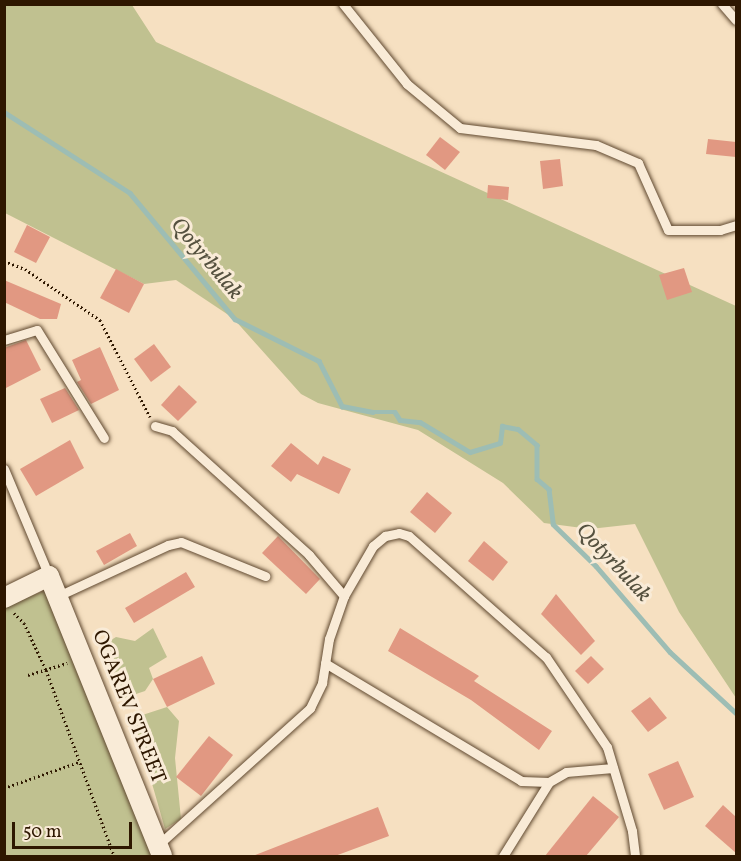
<!DOCTYPE html>
<style>
body{margin:0}
#map{position:relative;width:741px;height:861px;overflow:hidden;background:#f6e0c1;font-family:Vollkorn,serif}
div>[style]{position:absolute}
.green>*{inset:0;background:#c0c190}
.stream>*{height:4.5px;margin:-2.25px;padding:0 2.25px;transform-origin:2.25px;border-radius:2.25px;background:#9dbdb4}
.building>*{inset:0;background:#e19882}
.path>*{height:3px;margin-top:-1.5px;transform-origin:0;background:repeating-linear-gradient(90deg,#2e1700 0 1.5px,transparent 0 4.5px)}
.roads{filter:drop-shadow(0 0 2px #604930) drop-shadow(0 0 2px #604930)}
.service>*{height:9px;margin:-4.5px;padding:0 4.5px;transform-origin:4.5px;border-radius:4.5px;background:#f9ebd7}
.minor>*{height:20px;margin:-10px;padding:0 10px;transform-origin:10px;border-radius:10px;background:#f9ebd7}
span{translate:-50% -50%;white-space:nowrap;text-align:center;line-height:1.15;-webkit-text-stroke:6px #f9ebd7;paint-order:stroke}
.street-label{font-size:21px;color:#2e1700}
.water-label{font-size:22px;color:#55513f;font-style:italic}
.frame{position:absolute;inset:0;border:6px solid #2e1700;pointer-events:none}
.scale{position:absolute;left:12px;top:822px;width:120px;height:27px;box-sizing:border-box;border:3px solid #2e1700;border-top:0;padding-left:8px;font-size:18px;line-height:21px;white-space:nowrap;color:#2e1700;-webkit-text-stroke:4px #f9ebd7;paint-order:stroke}
</style>
<div id="map">
<div class="green">
<div style="clip-path:polygon(4px 5px,132px 5px,156px 42px,736px 306px,736px 698px,679px 612px,635px 524px,590px 529px,544px 523px,503px 483px,418px 430px,318px 403px,301px 394px,233px 318px,176px 280px,144px 284px,5px 213px)"></div>
<div style="clip-path:polygon(48px 589px,153px 856px,5px 856px,5px 607px)"></div>
<div style="clip-path:polygon(153px 628px,167px 657px,149px 668px,153px 679px,145px 691px,118px 700px,103px 645px,116px 637px,135px 641px)"></div>
<div style="clip-path:polygon(167px 707px,179px 721px,175px 758px,181px 819px,165px 829px,141px 745px,127px 720px)"></div>
</div>
<div class="stream">
<div style="left:4px;top:112px;width:150px;rotate:32.7deg"></div>
<div style="left:130px;top:193px;width:164px;rotate:50.2deg"></div>
<div style="left:235px;top:319px;width:94px;rotate:26.6deg"></div>
<div style="left:319px;top:361px;width:51px;rotate:62.9deg"></div>
<div style="left:342px;top:406px;width:31px;rotate:11deg"></div>
<div style="left:372px;top:412px;width:23px"></div>
<div style="left:395px;top:412px;width:9px;rotate:58deg"></div>
<div style="left:400px;top:420px;width:20px;rotate:6deg"></div>
<div style="left:420px;top:422px;width:58px;rotate:31deg"></div>
<div style="left:470px;top:452px;width:31px;rotate:-17deg"></div>
<div style="left:500px;top:443px;width:17px;rotate:-83deg"></div>
<div style="left:502px;top:426px;width:16px;rotate:11deg"></div>
<div style="left:518px;top:429px;width:25px;rotate:40deg"></div>
<div style="left:537px;top:445px;width:34px;rotate:90deg"></div>
<div style="left:537px;top:479px;width:16px;rotate:40deg"></div>
<div style="left:549px;top:489px;width:35px;rotate:83deg"></div>
<div style="left:553px;top:524px;width:60px;rotate:44.3deg"></div>
<div style="left:596px;top:566px;width:113px;rotate:49.3deg"></div>
<div style="left:670px;top:652px;width:90px;rotate:42.7deg"></div>
</div>
<div class="building">
<div style="clip-path:polygon(440px 137px,460px 152px,445px 170px,426px 155px)"></div>
<div style="clip-path:polygon(708px 139px,736px 142px,736px 157px,706px 154px)"></div>
<div style="clip-path:polygon(560px 159px,563px 186px,543px 189px,540px 161px)"></div>
<div style="clip-path:polygon(488px 185px,509px 187px,508px 200px,487px 198px)"></div>
<div style="clip-path:polygon(27px 225px,50px 237px,36px 263px,14px 252px)"></div>
<div style="clip-path:polygon(684px 268px,692px 292px,667px 300px,659px 275px)"></div>
<div style="clip-path:polygon(116px 269px,144px 284px,129px 313px,100px 298px)"></div>
<div style="clip-path:polygon(4px 280px,61px 304px,57px 319px,40px 319px,4px 302px)"></div>
<div style="clip-path:polygon(26px 340px,41px 370px,4px 389px,4px 348px)"></div>
<div style="clip-path:polygon(154px 344px,171px 367px,151px 382px,134px 359px)"></div>
<div style="clip-path:polygon(100px 347px,119px 390px,91px 404px,77px 382px,81px 380px,72px 360px)"></div>
<div style="clip-path:polygon(179px 385px,197px 402px,178px 421px,161px 405px)"></div>
<div style="clip-path:polygon(65px 388px,79px 410px,52px 423px,40px 399px)"></div>
<div style="clip-path:polygon(70px 440px,84px 468px,36px 496px,20px 469px)"></div>
<div style="clip-path:polygon(291px 443px,318px 465px,323px 456px,351px 469px,339px 494px,297px 474px,291px 482px,271px 466px)"></div>
<div style="clip-path:polygon(427px 492px,452px 513px,435px 533px,410px 512px)"></div>
<div style="clip-path:polygon(130px 533px,137px 546px,104px 565px,96px 551px)"></div>
<div style="clip-path:polygon(278px 536px,320px 579px,306px 594px,262px 553px)"></div>
<div style="clip-path:polygon(484px 541px,508px 562px,493px 581px,468px 561px)"></div>
<div style="clip-path:polygon(186px 572px,195px 587px,134px 623px,125px 608px)"></div>
<div style="clip-path:polygon(556px 594px,595px 641px,581px 655px,541px 614px)"></div>
<div style="clip-path:polygon(400px 628px,479px 676px,474px 681px,552px 731px,539px 750px,471px 700px,388px 651px)"></div>
<div style="clip-path:polygon(202px 656px,215px 684px,167px 707px,153px 679px)"></div>
<div style="clip-path:polygon(591px 656px,604px 669px,588px 684px,575px 671px)"></div>
<div style="clip-path:polygon(650px 697px,667px 718px,648px 732px,631px 711px)"></div>
<div style="clip-path:polygon(209px 736px,233px 755px,201px 796px,176px 777px)"></div>
<div style="clip-path:polygon(678px 761px,694px 797px,664px 810px,648px 774px)"></div>
<div style="clip-path:polygon(593px 796px,619px 817px,586px 856px,545px 856px)"></div>
<div style="clip-path:polygon(723px 805px,736px 817px,736px 853px,705px 826px)"></div>
<div style="clip-path:polygon(378px 807px,389px 836px,335px 856px,253px 856px)"></div>
</div>
<div class="path">
<div style="left:4px;top:261px;width:22px;rotate:21deg"></div>
<div style="left:25px;top:269px;width:91px;rotate:34.2deg"></div>
<div style="left:100px;top:320px;width:109px;rotate:62.7deg"></div>
<div style="left:14px;top:613px;width:14px;rotate:45deg"></div>
<div style="left:24px;top:623px;width:52px;rotate:64.9deg"></div>
<div style="left:46px;top:670px;width:198px;rotate:69.9deg"></div>
<div style="left:28px;top:675px;width:41px;rotate:-17.1deg"></div>
<div style="left:4px;top:788px;width:79px;rotate:-19.1deg"></div>
</div>
<div class="roads">
<div class="service">
<div style="left:343px;top:4px;width:102px;rotate:51.3deg"></div>
<div style="left:407px;top:84px;width:69px;rotate:39.7deg"></div>
<div style="left:460px;top:128px;width:137px;rotate:7.1deg"></div>
<div style="left:596px;top:145px;width:46px;rotate:23.2deg"></div>
<div style="left:638px;top:163px;width:73px;rotate:65.9deg"></div>
<div style="left:668px;top:230px;width:52px"></div>
<div style="left:720px;top:230px;width:17px;rotate:-17deg"></div>
<div style="left:722px;top:4px;width:21px;rotate:49deg"></div>
<div style="left:4px;top:340px;width:34px;rotate:-17deg"></div>
<div style="left:37px;top:330px;width:127px;rotate:58.2deg"></div>
<div style="left:155px;top:426px;width:18px;rotate:16deg"></div>
<div style="left:172px;top:431px;width:185px;rotate:42.1deg"></div>
<div style="left:309px;top:555px;width:54px;rotate:49.5deg"></div>
<div style="left:4px;top:469px;width:116px;rotate:67.2deg"></div>
<div style="left:58px;top:596px;width:121px;rotate:-24.9deg"></div>
<div style="left:168px;top:545px;width:13px;rotate:-13deg"></div>
<div style="left:181px;top:542px;width:91px;rotate:22deg"></div>
<div style="left:325px;top:663px;width:229px;rotate:31deg"></div>
<div style="left:521px;top:781px;width:28px;rotate:2deg"></div>
<div style="left:158px;top:845px;width:205px;rotate:-42deg"></div>
<div style="left:310px;top:708px;width:28px;rotate:-64deg"></div>
<div style="left:322px;top:683px;width:45px;rotate:-81deg"></div>
<div style="left:329px;top:639px;width:46px;rotate:-70.8deg"></div>
<div style="left:344px;top:596px;width:58px;rotate:-59.9deg"></div>
<div style="left:373px;top:546px;width:16px;rotate:-40deg"></div>
<div style="left:385px;top:536px;width:14px;rotate:-12deg"></div>
<div style="left:399px;top:533px;width:10px;rotate:17deg"></div>
<div style="left:409px;top:536px;width:183px;rotate:41.5deg"></div>
<div style="left:546px;top:657px;width:109px;rotate:55.9deg"></div>
<div style="left:607px;top:747px;width:88px;rotate:73.4deg"></div>
<div style="left:632px;top:831px;width:25px;rotate:83deg"></div>
<div style="left:503px;top:856px;width:87px;rotate:-58.1deg"></div>
<div style="left:549px;top:782px;width:20px;rotate:-30deg"></div>
<div style="left:566px;top:772px;width:47px;rotate:-4.9deg"></div>
</div>
<div class="minor">
<div style="left:4px;top:598px;width:50px;rotate:-26.1deg"></div>
<div style="left:49px;top:576px;width:302px;rotate:68deg"></div>
</div>
</div>
<div class="street-label">
<span style="left:128px;top:707px;rotate:68deg">OGAREV STREET</span>
</div>
<div class="water-label">
<span style="left:206px;top:259px;rotate:50deg">Qotyrbulak</span>
<span style="left:613px;top:563px;rotate:47deg">Qotyrbulak</span>
</div>
<div class="frame"></div>
<div class="scale">50 m</div>
</div>
